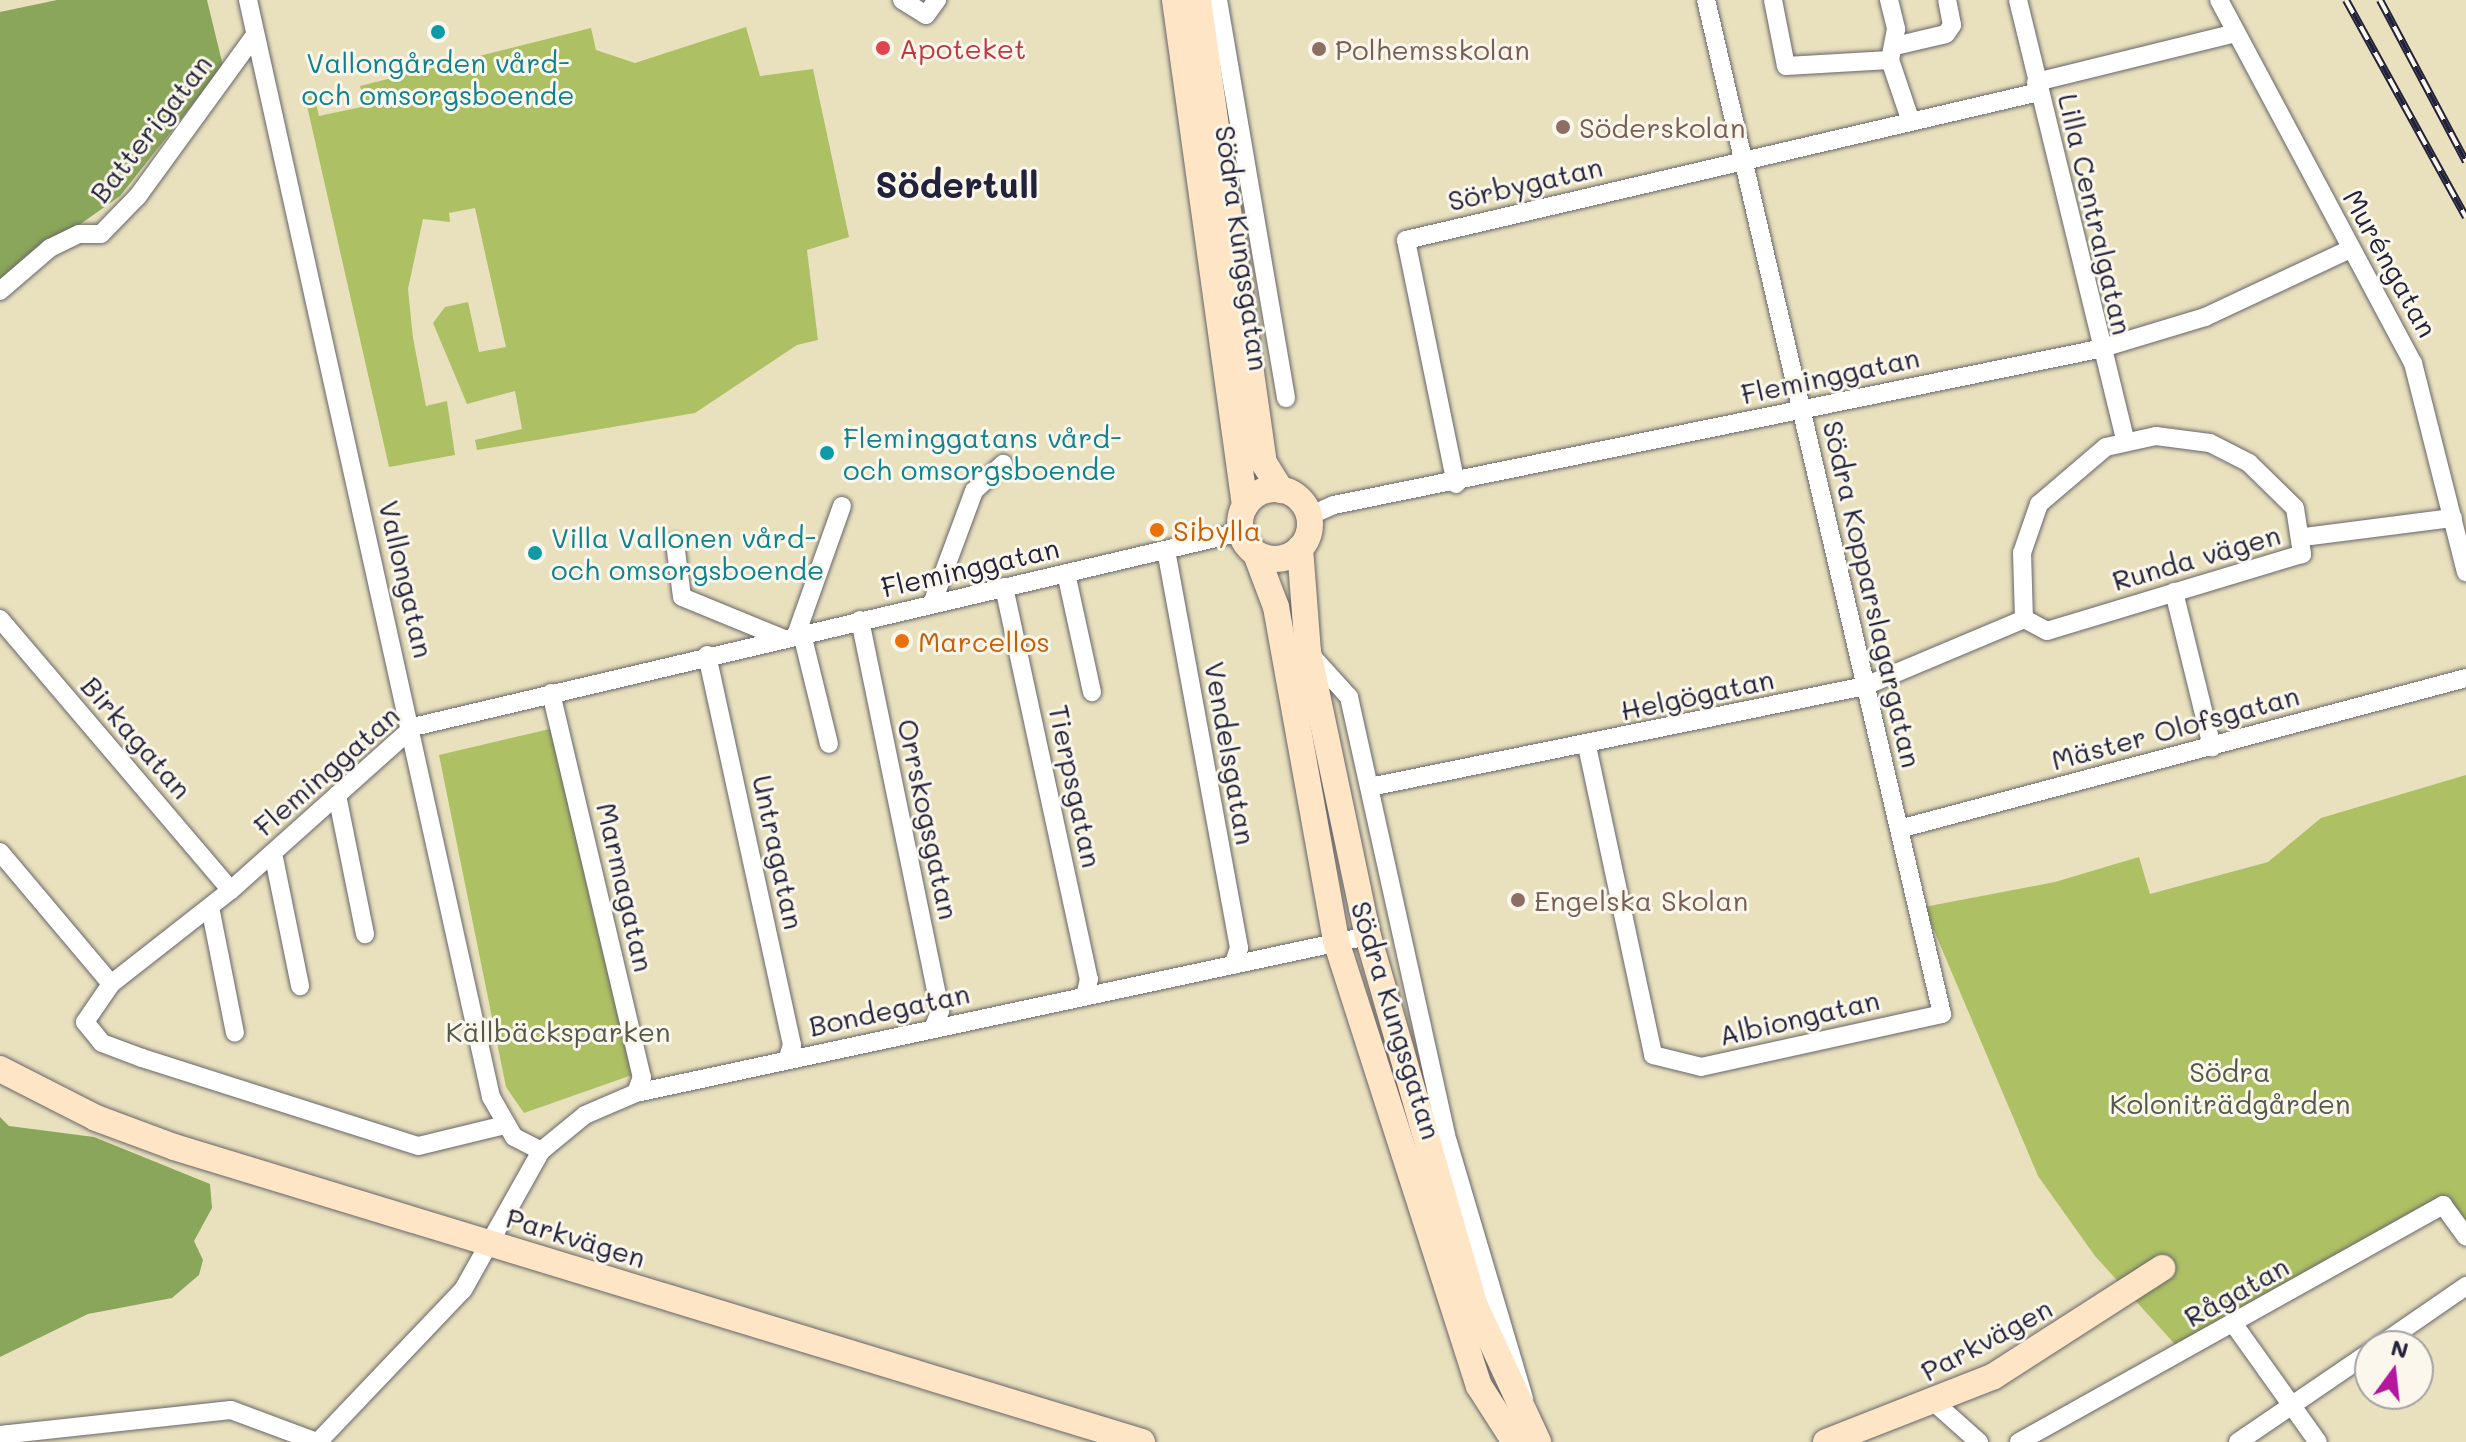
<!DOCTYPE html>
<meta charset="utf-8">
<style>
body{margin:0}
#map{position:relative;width:2466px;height:1442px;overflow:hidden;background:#e9e1be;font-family:Mali,sans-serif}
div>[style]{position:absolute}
.green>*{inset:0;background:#adc064}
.forest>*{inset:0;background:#8aa65a}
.roads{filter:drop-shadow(0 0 2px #686569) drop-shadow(0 0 2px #686569)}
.street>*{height:18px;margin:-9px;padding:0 9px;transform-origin:9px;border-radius:9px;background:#fff}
.secondary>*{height:26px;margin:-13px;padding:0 13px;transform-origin:13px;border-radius:13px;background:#fde5c5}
.secondary>.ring{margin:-13px;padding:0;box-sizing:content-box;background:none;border:26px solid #fde5c5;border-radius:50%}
.rail>*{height:8px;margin-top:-4px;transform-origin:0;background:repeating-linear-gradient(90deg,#fbf7ec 0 15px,#22223b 0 30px);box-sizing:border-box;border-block:2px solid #22223b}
.dots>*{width:22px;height:22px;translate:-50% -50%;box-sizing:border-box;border:4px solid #fbf7ec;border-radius:50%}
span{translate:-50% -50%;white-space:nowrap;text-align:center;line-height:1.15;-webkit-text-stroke:6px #fbf7ec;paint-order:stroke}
.health-label{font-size:28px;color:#be3a42}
.left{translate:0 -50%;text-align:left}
.education-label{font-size:28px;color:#785e54}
.culture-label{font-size:28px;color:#0d838f}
.street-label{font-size:28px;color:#22223b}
.food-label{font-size:28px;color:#c56008}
.park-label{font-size:28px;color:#535949}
.district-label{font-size:36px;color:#22223b;font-weight:700}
.north{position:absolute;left:2354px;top:1330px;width:80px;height:80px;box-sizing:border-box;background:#fbf7ec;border:2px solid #a4a2a5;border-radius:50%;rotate:15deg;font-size:22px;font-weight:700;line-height:32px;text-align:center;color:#22223b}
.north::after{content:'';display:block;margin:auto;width:28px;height:36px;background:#b5179e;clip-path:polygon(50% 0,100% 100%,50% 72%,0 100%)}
</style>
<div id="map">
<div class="green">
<div style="clip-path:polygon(746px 27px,760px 76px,813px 69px,849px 237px,807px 250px,818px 340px,797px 345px,695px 413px,477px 450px,475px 440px,522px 429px,515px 391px,467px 404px,433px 323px,445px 307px,468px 302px,479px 352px,506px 347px,475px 208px,449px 213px,450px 222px,423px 219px,408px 289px,413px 338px,426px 406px,447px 401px,455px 455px,389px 467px,305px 97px,314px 95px,319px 116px,366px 106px,360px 86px,591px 28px,596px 50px,635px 63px)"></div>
<div style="clip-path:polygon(554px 728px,632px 1075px,524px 1113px,506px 1087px,439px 755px)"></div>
<div style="clip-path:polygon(2466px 775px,2466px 1230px,2446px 1203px,2182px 1352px,2095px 1256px,2038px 1176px,1924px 907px,2055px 882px,2139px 857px,2150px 894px,2268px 862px,2321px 818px)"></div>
</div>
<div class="forest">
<div style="clip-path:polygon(57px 0,207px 0,223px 66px,120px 196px,0 281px,0 12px)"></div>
<div style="clip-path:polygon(0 1117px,9px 1126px,94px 1137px,210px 1184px,212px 1208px,194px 1241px,203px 1260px,199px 1275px,172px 1298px,88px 1314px,0 1357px)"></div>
</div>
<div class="roads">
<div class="street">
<div style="left:248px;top:0;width:1124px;rotate:77.51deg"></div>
<div style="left:491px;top:1097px;width:46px;rotate:60.1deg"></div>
<div style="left:514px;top:1137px;width:30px;rotate:27deg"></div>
<div style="left:902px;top:0;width:28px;rotate:32deg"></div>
<div style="left:926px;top:15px;width:19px;rotate:-54deg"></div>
<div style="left:1218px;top:0;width:404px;rotate:80.3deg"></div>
<div style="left:1773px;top:0;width:67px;rotate:78.9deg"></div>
<div style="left:1786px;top:66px;width:104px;rotate:-3.3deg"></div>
<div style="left:1889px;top:0;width:30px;rotate:76deg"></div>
<div style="left:1896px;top:29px;width:32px;rotate:101deg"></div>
<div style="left:1890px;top:60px;width:62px;rotate:71.3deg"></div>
<div style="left:2018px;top:0;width:453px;rotate:76.3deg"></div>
<div style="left:2219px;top:0;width:412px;rotate:61.9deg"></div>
<div style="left:2413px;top:363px;width:216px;rotate:75.8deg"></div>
<div style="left:1895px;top:46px;width:52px;rotate:-13.2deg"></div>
<div style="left:1946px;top:34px;width:11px;rotate:-56deg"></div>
<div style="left:1952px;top:25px;width:25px;rotate:-101deg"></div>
<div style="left:2036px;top:82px;width:202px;rotate:-13.8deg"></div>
<div style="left:0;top:291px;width:66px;rotate:-40.7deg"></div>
<div style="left:50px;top:248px;width:32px;rotate:-26deg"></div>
<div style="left:79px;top:234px;width:22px"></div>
<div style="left:101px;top:234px;width:53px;rotate:-45.8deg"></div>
<div style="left:138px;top:196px;width:199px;rotate:-54deg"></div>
<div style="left:2156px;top:436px;width:54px;rotate:7.4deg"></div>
<div style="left:2210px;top:443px;width:44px;rotate:27.1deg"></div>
<div style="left:2249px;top:463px;width:64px;rotate:44.4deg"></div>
<div style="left:2295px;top:508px;width:47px;rotate:81.3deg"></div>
<div style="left:2302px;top:554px;width:266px;rotate:163.2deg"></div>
<div style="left:2047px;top:631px;width:26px;rotate:-152deg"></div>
<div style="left:2024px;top:619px;width:66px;rotate:-91.7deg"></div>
<div style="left:2022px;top:553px;width:52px;rotate:-70.9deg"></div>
<div style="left:2039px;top:504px;width:88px;rotate:-40.4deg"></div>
<div style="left:2106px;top:447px;width:51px;rotate:-12.4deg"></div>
<div style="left:1456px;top:484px;width:249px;rotate:-101.6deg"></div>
<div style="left:1406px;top:240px;width:650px;rotate:-13.16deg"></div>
<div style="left:1309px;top:516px;width:27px;rotate:-24deg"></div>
<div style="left:1334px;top:505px;width:781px;rotate:-11.53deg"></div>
<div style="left:2099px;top:349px;width:111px;rotate:-16.8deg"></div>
<div style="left:2205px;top:317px;width:160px;rotate:-25.1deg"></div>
<div style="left:2304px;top:537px;width:150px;rotate:-7.3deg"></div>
<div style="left:675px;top:543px;width:54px;rotate:82.6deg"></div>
<div style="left:682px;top:597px;width:108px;rotate:22.3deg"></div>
<div style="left:1166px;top:550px;width:405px;rotate:79.6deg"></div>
<div style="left:1239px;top:948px;width:18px;rotate:109deg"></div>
<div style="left:1066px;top:573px;width:122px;rotate:77.7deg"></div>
<div style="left:1004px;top:587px;width:401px;rotate:77.8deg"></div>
<div style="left:1089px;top:979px;width:17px;rotate:103deg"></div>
<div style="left:2174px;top:592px;width:160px;rotate:76.2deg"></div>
<div style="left:932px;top:604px;width:121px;rotate:-69.6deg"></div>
<div style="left:974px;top:491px;width:40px;rotate:-43deg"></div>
<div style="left:0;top:619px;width:356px;rotate:49.6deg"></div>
<div style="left:860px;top:620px;width:399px;rotate:78.4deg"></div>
<div style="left:940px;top:1011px;width:17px;rotate:111deg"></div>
<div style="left:802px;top:634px;width:113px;rotate:76.2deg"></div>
<div style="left:796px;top:635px;width:137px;rotate:-70.4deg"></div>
<div style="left:1310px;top:654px;width:58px;rotate:47.8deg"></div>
<div style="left:1349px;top:697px;width:456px;rotate:77.5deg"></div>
<div style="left:1448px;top:1142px;width:268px;rotate:73.5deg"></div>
<div style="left:707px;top:655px;width:399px;rotate:77.7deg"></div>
<div style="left:792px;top:1045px;width:16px;rotate:108deg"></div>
<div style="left:551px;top:693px;width:395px;rotate:76.7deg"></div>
<div style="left:642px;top:1077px;width:17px;rotate:111deg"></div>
<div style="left:1587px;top:746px;width:316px;rotate:77.9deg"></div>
<div style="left:1653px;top:1055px;width:49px;rotate:14deg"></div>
<div style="left:1701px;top:1067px;width:247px;rotate:-12.4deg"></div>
<div style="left:1942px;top:1014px;width:1041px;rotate:-103.1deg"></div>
<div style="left:1370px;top:787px;width:505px;rotate:-11.53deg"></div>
<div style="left:1865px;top:686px;width:173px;rotate:-22.8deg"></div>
<div style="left:337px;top:795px;width:142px;rotate:78.6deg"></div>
<div style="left:1899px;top:829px;width:587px;rotate:-14.91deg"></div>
<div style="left:0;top:852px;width:172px;rotate:49.9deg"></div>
<div style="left:273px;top:853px;width:136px;rotate:78.5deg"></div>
<div style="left:210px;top:907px;width:128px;rotate:78.8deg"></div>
<div style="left:505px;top:1125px;width:89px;rotate:166.4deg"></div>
<div style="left:418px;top:1146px;width:290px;rotate:-162.3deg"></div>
<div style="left:142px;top:1058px;width:43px;rotate:-159.4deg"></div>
<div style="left:102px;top:1043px;width:27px;rotate:-129deg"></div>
<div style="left:85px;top:1022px;width:46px;rotate:-55.6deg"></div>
<div style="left:111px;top:984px;width:152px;rotate:-38.1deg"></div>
<div style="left:231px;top:890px;width:244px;rotate:-41.8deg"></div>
<div style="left:413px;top:727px;width:851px;rotate:-13.25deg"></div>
<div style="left:2233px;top:1323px;width:146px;rotate:54.5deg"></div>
<div style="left:2379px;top:1346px;width:106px;rotate:-34.6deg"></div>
<div style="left:1935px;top:1403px;width:59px;rotate:41.6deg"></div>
<div style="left:0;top:1435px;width:232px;rotate:-6.2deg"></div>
<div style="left:231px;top:1410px;width:92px;rotate:20.4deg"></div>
<div style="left:318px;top:1442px;width:210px;rotate:-46.4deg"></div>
<div style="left:463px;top:1290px;width:159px;rotate:-60.7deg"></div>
<div style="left:541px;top:1151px;width:57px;rotate:-39.3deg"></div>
<div style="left:585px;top:1115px;width:56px;rotate:-23.3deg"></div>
<div style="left:636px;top:1093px;width:749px;rotate:-12.11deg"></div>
<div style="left:2019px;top:1442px;width:486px;rotate:-29.2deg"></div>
<div style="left:2443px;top:1205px;width:39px;rotate:54deg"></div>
<div style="left:2238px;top:1442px;width:160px;rotate:-34.3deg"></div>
</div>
<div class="secondary">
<div style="left:1175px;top:0;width:511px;rotate:82.12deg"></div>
<div style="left:1198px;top:0;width:468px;rotate:81.9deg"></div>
<div style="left:1264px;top:463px;width:32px;rotate:58deg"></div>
<div class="ring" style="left:1240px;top:489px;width:44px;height:44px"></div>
<div style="left:1300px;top:548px;width:104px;rotate:85.6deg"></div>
<div style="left:1308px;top:652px;width:290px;rotate:78.1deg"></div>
<div style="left:1368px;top:936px;width:385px;rotate:73.9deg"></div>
<div style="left:1475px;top:1306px;width:150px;rotate:65.1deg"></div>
<div style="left:1256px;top:554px;width:57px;rotate:69.3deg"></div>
<div style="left:1276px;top:607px;width:339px;rotate:79.8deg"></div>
<div style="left:1336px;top:941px;width:467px;rotate:72.2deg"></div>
<div style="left:1479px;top:1386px;width:67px;rotate:57.3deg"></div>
<div style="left:0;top:1069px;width:108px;rotate:27deg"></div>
<div style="left:96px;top:1118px;width:83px;rotate:20.4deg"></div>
<div style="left:174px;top:1147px;width:1012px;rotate:16.95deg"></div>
<div style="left:1826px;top:1442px;width:180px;rotate:-21.4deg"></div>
<div style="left:1994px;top:1376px;width:200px;rotate:-32.7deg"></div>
</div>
</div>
<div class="rail">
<div style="left:2346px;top:0;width:248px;rotate:61.1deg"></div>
<div style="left:2380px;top:0;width:183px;rotate:62deg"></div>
</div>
<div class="dots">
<div style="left:438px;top:32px;background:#0f9aa8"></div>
<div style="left:883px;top:48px;background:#e0444e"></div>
<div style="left:1319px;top:49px;background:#8d6e63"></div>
<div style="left:1563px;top:127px;background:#8d6e63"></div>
<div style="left:827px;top:453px;background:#0f9aa8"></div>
<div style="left:1157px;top:530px;background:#e8710a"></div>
<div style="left:535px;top:553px;background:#0f9aa8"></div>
<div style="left:902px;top:641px;background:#e8710a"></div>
<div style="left:1518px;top:900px;background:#8d6e63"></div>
</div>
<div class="health-label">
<span class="left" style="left:899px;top:48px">Apoteket</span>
</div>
<div class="education-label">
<span class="left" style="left:1335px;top:49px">Polhemsskolan</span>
<span class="left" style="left:1579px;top:127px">Söderskolan</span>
<span class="left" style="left:1534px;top:900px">Engelska Skolan</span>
</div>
<div class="culture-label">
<span style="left:438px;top:78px">Vallongården vård-<br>och omsorgsboende</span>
<span class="left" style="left:843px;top:453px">Fleminggatans vård-<br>och omsorgsboende</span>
<span class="left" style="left:551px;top:553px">Villa Vallonen vård-<br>och omsorgsboende</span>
</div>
<div class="street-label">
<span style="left:150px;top:128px;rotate:-52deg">Batterigatan</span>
<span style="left:1525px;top:183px;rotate:-13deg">Sörbygatan</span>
<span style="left:2096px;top:214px;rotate:77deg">Lilla Centralgatan</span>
<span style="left:1243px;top:248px;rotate:82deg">Södra Kungsgatan</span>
<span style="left:2391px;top:263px;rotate:61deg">Muréngatan</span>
<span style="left:1830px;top:375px;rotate:-12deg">Fleminggatan</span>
<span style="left:2196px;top:557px;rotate:-16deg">Runda vägen</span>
<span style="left:970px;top:567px;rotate:-13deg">Fleminggatan</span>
<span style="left:407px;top:579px;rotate:77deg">Vallongatan</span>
<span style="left:1873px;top:594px;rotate:77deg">Södra Kopparslagargatan</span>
<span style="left:1697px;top:694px;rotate:-12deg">Helgögatan</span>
<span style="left:2175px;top:727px;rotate:-15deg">Mäster Olofsgatan</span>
<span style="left:137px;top:737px;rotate:49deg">Birkagatan</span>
<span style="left:1231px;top:753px;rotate:80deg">Vendelsgatan</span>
<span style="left:326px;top:770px;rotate:-41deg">Fleminggatan</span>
<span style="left:1076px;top:786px;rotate:78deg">Tierpsgatan</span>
<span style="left:929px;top:819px;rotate:78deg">Orrskogsgatan</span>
<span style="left:779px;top:852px;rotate:78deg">Untragatan</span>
<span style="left:626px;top:887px;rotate:77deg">Marmagatan</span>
<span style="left:889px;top:1009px;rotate:-12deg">Bondegatan</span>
<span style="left:1799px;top:1017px;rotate:-13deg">Albiongatan</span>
<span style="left:1397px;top:1020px;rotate:73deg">Södra Kungsgatan</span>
<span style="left:576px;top:1237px;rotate:17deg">Parkvägen</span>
<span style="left:2236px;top:1291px;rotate:-29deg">Rågatan</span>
<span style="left:1986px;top:1339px;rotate:-28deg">Parkvägen</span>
</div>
<div class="food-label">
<span class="left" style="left:1173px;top:530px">Sibylla</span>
<span class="left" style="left:918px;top:641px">Marcellos</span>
</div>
<div class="park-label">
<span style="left:558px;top:1031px">Källbäcksparken</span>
<span style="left:2230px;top:1087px">Södra<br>Koloniträdgården</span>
</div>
<div class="district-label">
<span style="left:957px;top:184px">Södertull</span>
</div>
<div class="north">N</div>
</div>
